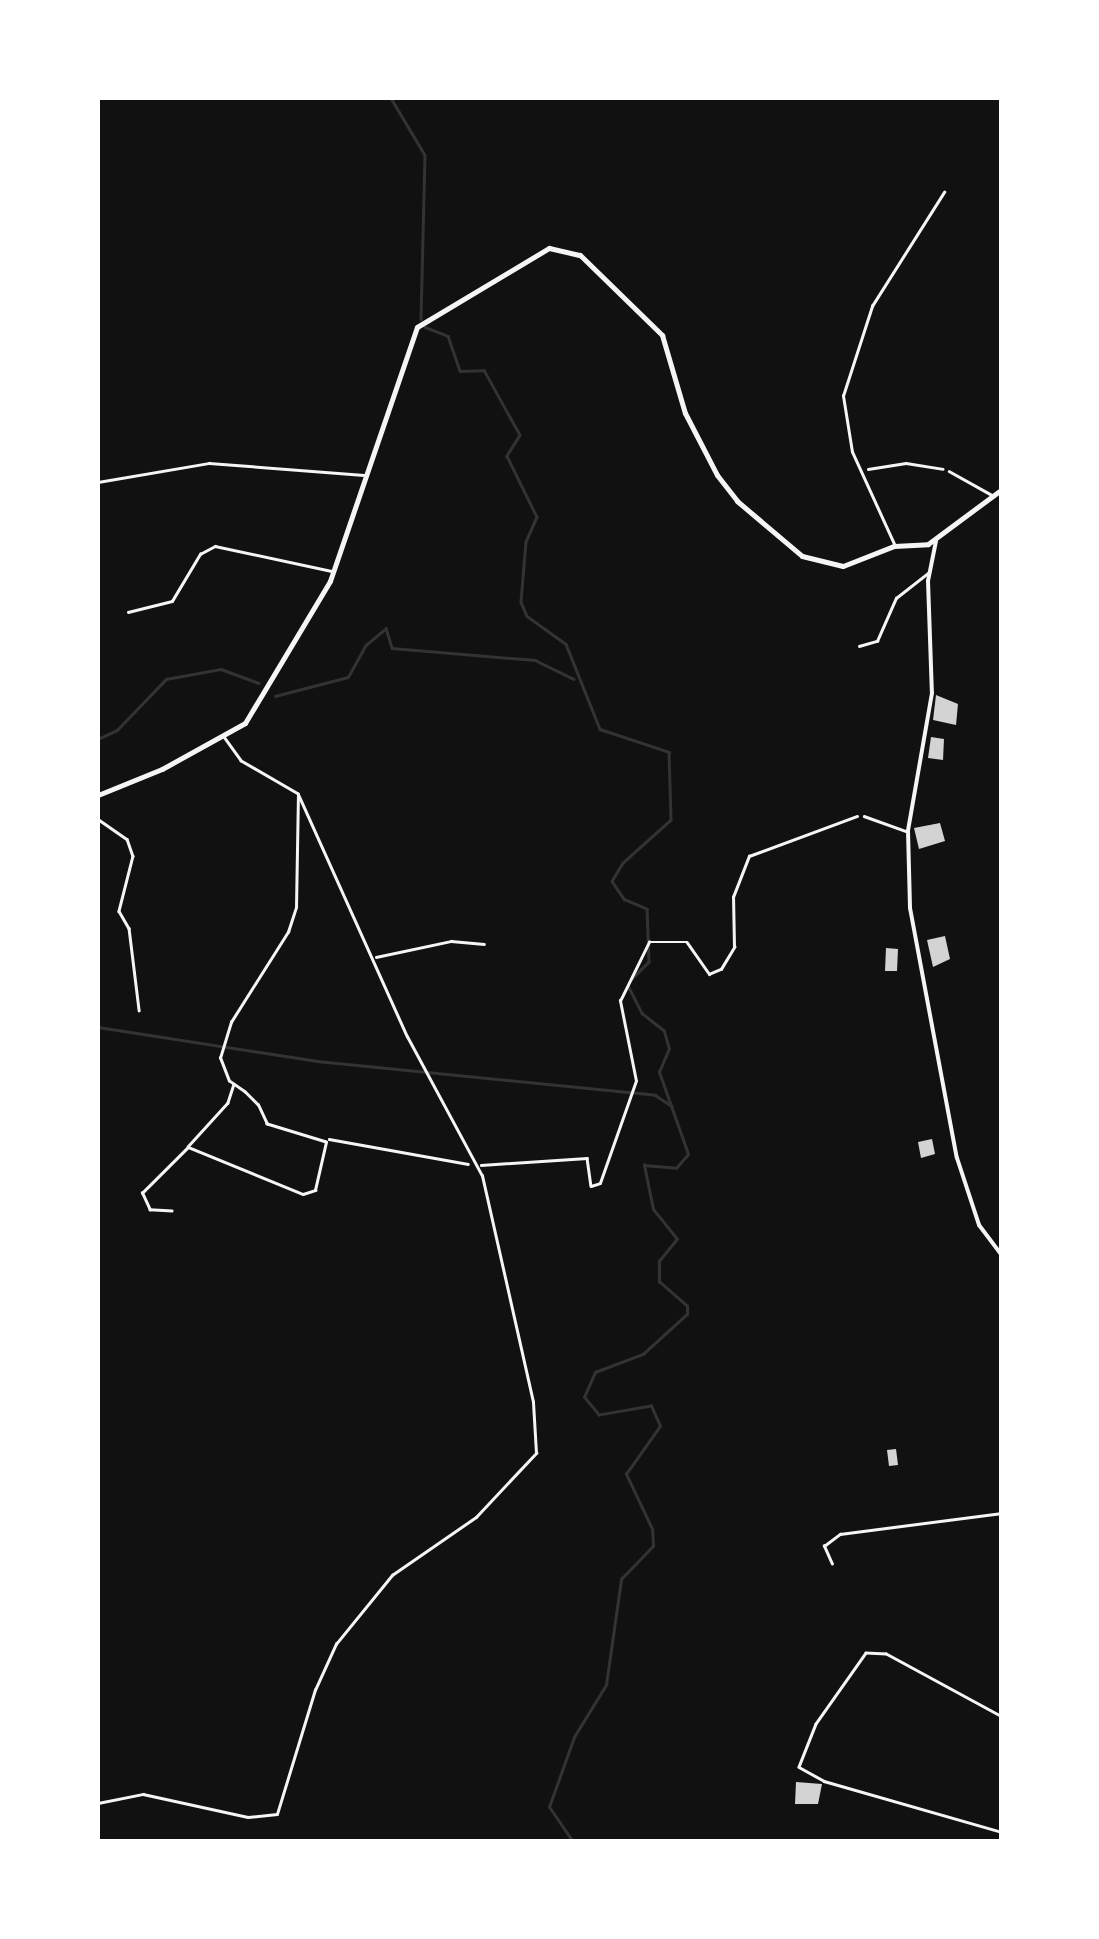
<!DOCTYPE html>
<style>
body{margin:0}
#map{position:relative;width:1099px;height:1939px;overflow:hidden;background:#111;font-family:"Zilla Slab",serif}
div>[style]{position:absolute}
.stream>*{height:2.5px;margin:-1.25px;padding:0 1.25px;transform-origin:1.25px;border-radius:1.25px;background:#333}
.building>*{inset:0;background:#d3d3d3}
.path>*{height:2.5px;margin:-1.25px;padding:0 1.25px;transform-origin:1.25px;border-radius:1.25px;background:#f5f5f5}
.service>*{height:2.5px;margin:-1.25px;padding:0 1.25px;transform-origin:1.25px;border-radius:1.25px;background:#f5f5f5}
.minor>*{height:4px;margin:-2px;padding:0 2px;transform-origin:2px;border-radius:2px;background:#f5f5f5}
.tertiary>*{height:5px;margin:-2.5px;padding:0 2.5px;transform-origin:2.5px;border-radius:2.5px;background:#f5f5f5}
span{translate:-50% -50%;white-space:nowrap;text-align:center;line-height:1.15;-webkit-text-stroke:8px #fff;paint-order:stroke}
.frame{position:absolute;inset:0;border:100px solid #fff;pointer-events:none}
</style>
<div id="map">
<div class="stream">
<div style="left:391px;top:98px;width:66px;rotate:59.2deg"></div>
<div style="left:425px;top:155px;width:164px;rotate:91.4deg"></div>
<div style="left:425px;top:327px;width:25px;rotate:21deg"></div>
<div style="left:448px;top:336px;width:37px;rotate:71deg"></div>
<div style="left:460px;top:371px;width:24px;rotate:-2deg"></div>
<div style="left:484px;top:370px;width:74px;rotate:61deg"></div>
<div style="left:520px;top:435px;width:25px;rotate:122deg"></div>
<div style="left:507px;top:456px;width:68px;rotate:63.8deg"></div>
<div style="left:537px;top:517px;width:27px;rotate:114deg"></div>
<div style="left:526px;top:542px;width:60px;rotate:94.8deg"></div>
<div style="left:521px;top:602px;width:15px;rotate:67deg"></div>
<div style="left:527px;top:616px;width:48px;rotate:35.7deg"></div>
<div style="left:566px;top:644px;width:92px;rotate:68.2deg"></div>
<div style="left:600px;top:729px;width:73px;rotate:18.4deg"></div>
<div style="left:669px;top:752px;width:68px;rotate:88.3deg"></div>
<div style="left:671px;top:820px;width:64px;rotate:138.1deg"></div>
<div style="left:623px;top:863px;width:21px;rotate:121deg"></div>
<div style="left:612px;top:881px;width:22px;rotate:56deg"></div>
<div style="left:624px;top:899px;width:25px;rotate:23deg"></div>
<div style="left:647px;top:909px;width:53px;rotate:87.8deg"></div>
<div style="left:649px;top:962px;width:24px;rotate:135deg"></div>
<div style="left:275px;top:696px;width:75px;rotate:-14.6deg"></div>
<div style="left:348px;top:677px;width:37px;rotate:-61deg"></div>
<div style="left:366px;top:645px;width:26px;rotate:-40deg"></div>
<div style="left:386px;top:628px;width:21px;rotate:73deg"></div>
<div style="left:392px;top:648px;width:144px;rotate:4.8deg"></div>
<div style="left:535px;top:660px;width:43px;rotate:26deg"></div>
<div style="left:98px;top:739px;width:21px;rotate:-25deg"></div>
<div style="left:117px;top:730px;width:71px;rotate:-46.1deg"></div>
<div style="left:166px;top:679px;width:56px;rotate:-10.3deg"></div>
<div style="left:221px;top:669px;width:40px;rotate:20.2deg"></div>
<div style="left:98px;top:1027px;width:222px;rotate:8.8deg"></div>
<div style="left:317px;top:1061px;width:340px;rotate:5.7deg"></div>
<div style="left:655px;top:1095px;width:20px;rotate:33deg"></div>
<div style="left:573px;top:1842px;width:42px;rotate:-124.4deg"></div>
<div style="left:549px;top:1807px;width:74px;rotate:-70.3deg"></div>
<div style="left:574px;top:1737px;width:61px;rotate:-58.4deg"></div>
<div style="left:606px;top:1685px;width:107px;rotate:-81.9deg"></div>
<div style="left:621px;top:1579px;width:46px;rotate:-45.9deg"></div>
<div style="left:653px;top:1546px;width:17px;rotate:-93deg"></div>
<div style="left:652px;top:1529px;width:61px;rotate:-115.3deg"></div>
<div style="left:626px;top:1474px;width:59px;rotate:-54.7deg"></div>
<div style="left:660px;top:1426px;width:22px;rotate:-114deg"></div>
<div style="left:651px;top:1406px;width:53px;rotate:170.2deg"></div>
<div style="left:599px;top:1415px;width:23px;rotate:-130deg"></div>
<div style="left:584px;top:1397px;width:27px;rotate:-66deg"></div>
<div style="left:595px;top:1372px;width:51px;rotate:-20.6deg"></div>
<div style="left:643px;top:1354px;width:59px;rotate:-42.3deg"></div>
<div style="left:687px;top:1314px;width:8px;rotate:-90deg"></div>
<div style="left:687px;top:1306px;width:37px;rotate:-139deg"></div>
<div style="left:659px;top:1282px;width:21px;rotate:-90deg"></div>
<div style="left:659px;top:1261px;width:28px;rotate:-51deg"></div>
<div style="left:677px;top:1239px;width:38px;rotate:-129deg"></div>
<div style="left:653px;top:1209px;width:45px;rotate:-101.6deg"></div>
<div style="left:644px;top:1165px;width:32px;rotate:5deg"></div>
<div style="left:676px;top:1168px;width:18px;rotate:-49deg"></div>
<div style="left:688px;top:1154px;width:87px;rotate:-109.5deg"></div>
<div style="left:659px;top:1072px;width:25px;rotate:-67deg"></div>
<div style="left:669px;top:1049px;width:19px;rotate:-106deg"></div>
<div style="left:664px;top:1031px;width:28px;rotate:-142deg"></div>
<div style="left:642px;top:1014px;width:31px;rotate:-117deg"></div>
</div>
<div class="building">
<div style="clip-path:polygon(936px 695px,958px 704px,956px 725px,933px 720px)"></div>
<div style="clip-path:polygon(931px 737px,944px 739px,943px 760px,928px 758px)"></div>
<div style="clip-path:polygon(940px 823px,945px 841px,919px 849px,914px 828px)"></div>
<div style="clip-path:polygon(945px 936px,950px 959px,933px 967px,927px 940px)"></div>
<div style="clip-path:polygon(886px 948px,898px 949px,897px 971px,885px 971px)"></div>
<div style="clip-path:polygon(932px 1139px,935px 1154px,921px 1158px,918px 1142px)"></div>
<div style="clip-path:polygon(896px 1449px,898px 1465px,889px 1466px,887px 1450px)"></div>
<div style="clip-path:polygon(796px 1782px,822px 1784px,818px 1804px,795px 1804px)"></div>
</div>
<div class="path">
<div style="left:868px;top:469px;width:38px;rotate:-9deg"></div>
<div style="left:906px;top:463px;width:37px;rotate:9deg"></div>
<div style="left:329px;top:1139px;width:141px;rotate:10.2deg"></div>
<div style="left:481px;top:1165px;width:106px;rotate:-3.8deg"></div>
<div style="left:587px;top:1158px;width:28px;rotate:82deg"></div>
<div style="left:591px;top:1186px;width:9px;rotate:-18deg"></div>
<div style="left:600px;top:1183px;width:108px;rotate:-70.6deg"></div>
<div style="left:636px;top:1081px;width:82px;rotate:-101.3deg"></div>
<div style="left:620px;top:1001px;width:66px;rotate:-63.8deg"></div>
<div style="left:649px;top:942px;width:38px"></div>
<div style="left:687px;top:942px;width:39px;rotate:55deg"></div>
<div style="left:709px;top:974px;width:13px;rotate:-23deg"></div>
<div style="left:721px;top:969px;width:26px;rotate:-59deg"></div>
<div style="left:734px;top:947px;width:50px;rotate:-91.1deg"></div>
<div style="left:733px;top:897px;width:44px;rotate:-68.7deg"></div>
<div style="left:749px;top:856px;width:115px;rotate:-20.3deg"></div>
</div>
<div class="service">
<div style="left:949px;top:471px;width:49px;rotate:29.2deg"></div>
<div style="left:98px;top:482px;width:113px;rotate:-9.7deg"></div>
<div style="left:209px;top:463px;width:155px;rotate:4.4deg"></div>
<div style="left:894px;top:544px;width:101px;rotate:-114.5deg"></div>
<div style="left:852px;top:452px;width:57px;rotate:-99.1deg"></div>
<div style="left:843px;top:396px;width:95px;rotate:-72.1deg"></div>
<div style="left:872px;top:306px;width:135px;rotate:-57.7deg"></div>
<div style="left:128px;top:612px;width:45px;rotate:-14deg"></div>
<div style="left:172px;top:601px;width:55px;rotate:-59.2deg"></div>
<div style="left:200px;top:554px;width:17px;rotate:-28deg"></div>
<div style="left:215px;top:546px;width:120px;rotate:12.1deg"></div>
<div style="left:859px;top:646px;width:19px;rotate:-16deg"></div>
<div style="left:877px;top:641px;width:47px;rotate:-66.2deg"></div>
<div style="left:896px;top:598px;width:41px;rotate:-38deg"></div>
<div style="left:864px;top:816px;width:45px;rotate:19.7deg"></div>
<div style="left:98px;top:819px;width:35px;rotate:35deg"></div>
<div style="left:127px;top:839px;width:18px;rotate:71deg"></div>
<div style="left:133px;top:856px;width:57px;rotate:104.3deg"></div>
<div style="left:119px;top:911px;width:20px;rotate:60deg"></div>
<div style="left:129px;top:928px;width:83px;rotate:83deg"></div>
<div style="left:376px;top:957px;width:77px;rotate:-12deg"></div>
<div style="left:451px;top:941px;width:33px;rotate:5deg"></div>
<div style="left:234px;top:1084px;width:20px;rotate:108deg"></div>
<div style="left:228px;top:1103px;width:59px;rotate:132.3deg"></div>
<div style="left:188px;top:1147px;width:124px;rotate:22.2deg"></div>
<div style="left:303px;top:1194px;width:13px;rotate:-18deg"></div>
<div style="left:315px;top:1190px;width:49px;rotate:-77.1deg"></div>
<div style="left:326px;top:1142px;width:62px;rotate:-163deg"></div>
<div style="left:267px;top:1124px;width:21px;rotate:-115deg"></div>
<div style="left:258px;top:1105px;width:18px;rotate:-135deg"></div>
<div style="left:245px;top:1092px;width:19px;rotate:-145deg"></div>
<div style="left:229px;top:1081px;width:25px;rotate:-111deg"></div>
<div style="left:220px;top:1058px;width:38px;rotate:-73deg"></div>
<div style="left:231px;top:1022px;width:107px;rotate:-57.7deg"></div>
<div style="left:288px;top:932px;width:26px;rotate:-72deg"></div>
<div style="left:296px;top:907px;width:112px;rotate:-89deg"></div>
<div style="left:172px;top:1211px;width:22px;rotate:-177deg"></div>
<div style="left:150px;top:1210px;width:19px;rotate:-115deg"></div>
<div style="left:142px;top:1193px;width:64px;rotate:-45deg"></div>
<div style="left:832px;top:1564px;width:20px;rotate:-114deg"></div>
<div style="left:824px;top:1546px;width:20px;rotate:-37deg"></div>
<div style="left:840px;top:1534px;width:163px;rotate:-7.4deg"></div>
<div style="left:1002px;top:1717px;width:132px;rotate:-151.5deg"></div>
<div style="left:886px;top:1654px;width:20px;rotate:-177deg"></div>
<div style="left:866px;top:1653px;width:87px;rotate:125.2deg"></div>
<div style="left:816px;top:1724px;width:46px;rotate:111.6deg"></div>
<div style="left:799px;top:1767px;width:29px;rotate:29deg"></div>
<div style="left:824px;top:1781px;width:185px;rotate:16deg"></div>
<div style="left:98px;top:1803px;width:46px;rotate:-11.3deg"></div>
<div style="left:143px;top:1794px;width:107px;rotate:12.4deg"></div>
<div style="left:248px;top:1817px;width:29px;rotate:-6deg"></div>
<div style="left:277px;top:1814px;width:130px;rotate:-73deg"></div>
<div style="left:315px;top:1690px;width:51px;rotate:-65.5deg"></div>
<div style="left:336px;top:1644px;width:89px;rotate:-50.9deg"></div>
<div style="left:392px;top:1575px;width:102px;rotate:-34.6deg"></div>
<div style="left:476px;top:1517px;width:88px;rotate:-46.8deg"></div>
<div style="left:536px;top:1453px;width:51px;rotate:-93.4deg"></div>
<div style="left:533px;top:1402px;width:232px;rotate:-102.7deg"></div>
<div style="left:482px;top:1176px;width:158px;rotate:-118.3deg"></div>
<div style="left:407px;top:1037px;width:266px;rotate:-114.2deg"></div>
<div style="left:298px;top:794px;width:66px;rotate:-149.9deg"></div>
<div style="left:241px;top:761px;width:29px;rotate:-126deg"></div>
</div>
<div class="minor">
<div style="left:936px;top:541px;width:41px;rotate:101.3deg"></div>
<div style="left:928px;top:581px;width:112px;rotate:88deg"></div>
<div style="left:932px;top:693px;width:140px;rotate:99.9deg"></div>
<div style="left:908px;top:831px;width:77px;rotate:88.5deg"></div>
<div style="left:910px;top:908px;width:254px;rotate:79.4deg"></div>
<div style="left:957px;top:1158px;width:71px;rotate:71.8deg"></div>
<div style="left:979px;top:1225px;width:38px;rotate:53deg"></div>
</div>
<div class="tertiary">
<div style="left:98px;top:795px;width:69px;rotate:-22.1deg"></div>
<div style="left:162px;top:769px;width:95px;rotate:-29deg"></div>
<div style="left:245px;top:723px;width:165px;rotate:-59.1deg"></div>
<div style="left:330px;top:581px;width:268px;rotate:-71.1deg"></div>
<div style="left:417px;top:327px;width:154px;rotate:-30.9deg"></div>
<div style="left:549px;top:248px;width:32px;rotate:13deg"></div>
<div style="left:580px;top:255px;width:115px;rotate:44.3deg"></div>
<div style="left:662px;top:335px;width:81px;rotate:73.6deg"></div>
<div style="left:685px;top:413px;width:70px;rotate:62.7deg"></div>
<div style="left:717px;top:475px;width:33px;rotate:52deg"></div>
<div style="left:737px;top:501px;width:85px;rotate:40.2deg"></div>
<div style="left:802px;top:556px;width:42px;rotate:13.7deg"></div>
<div style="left:843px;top:566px;width:55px;rotate:-21.4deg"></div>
<div style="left:894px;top:546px;width:34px;rotate:-3deg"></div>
<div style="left:928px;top:544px;width:92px;rotate:-36.6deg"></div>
</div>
<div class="frame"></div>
</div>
